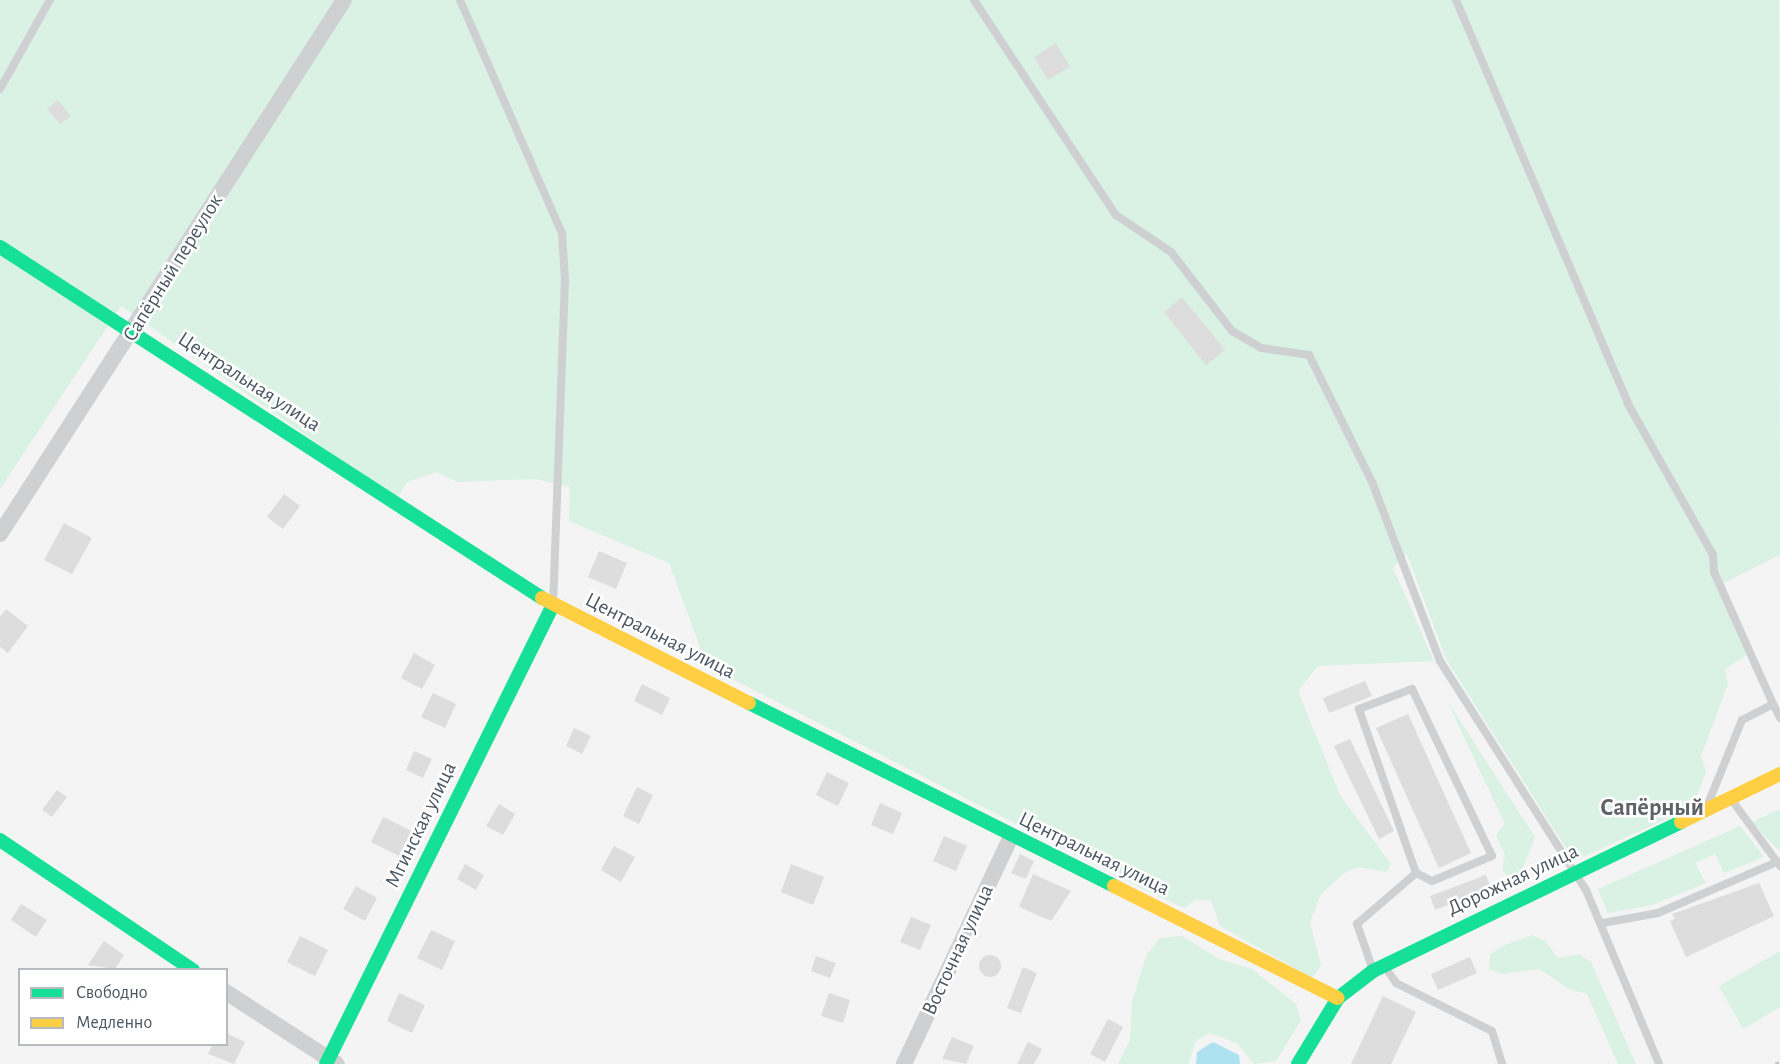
<!DOCTYPE html>
<meta charset="utf-8">
<style>
body{margin:0}
#map{position:relative;width:1780px;height:1064px;overflow:hidden;background:#f4f4f4;font-family:"Alegreya Sans",sans-serif}
div>[style]{position:absolute}
.green>*{inset:0;background:#d9f2e3}
.water>*{inset:0;background:#aee2f0}
.building>*{inset:0;background:#ddddde}
.round{border-radius:50%}
.path>*{height:3px;margin-top:-1.5px;transform-origin:0;background:repeating-linear-gradient(90deg,#bcc7c4 0 4.5px,transparent 0 7.5px)}
.lane>*{height:8px;margin:-4px;padding:0 4px;transform-origin:4px;border-radius:4px;background:#ced0d2}
.street>*{height:16px;margin:-8px;padding:0 8px;transform-origin:8px;border-radius:8px;background:#ced0d2}
.fast>*{height:14px;margin:-7px;padding:0 7px;transform-origin:7px;border-radius:7px;background:#16e098}
.slow>*{height:14px;margin:-7px;padding:0 7px;transform-origin:7px;border-radius:7px;background:#ffcf43}
span{translate:-50% -50%;white-space:nowrap;text-align:center;line-height:1.15;-webkit-text-stroke:5px #fff;paint-order:stroke}
.street-label{font-size:21px;color:#4a5661}
.quarter-label{font-size:24px;color:#5f6368;font-weight:700}
.legend{position:absolute;left:18px;top:968px;width:210px;height:78px;box-sizing:border-box;background:#fff;border:2px solid #b7bbc0;margin:0;padding:8px 10px;list-style:none;font-size:18px;color:#4a5661}
.legend li{display:flex;align-items:center;gap:12px;height:30px}
.legend b{width:30px;border:2px solid #b7bbc0}
</style>
<div id="map">
<div class="green">
<div style="clip-path:polygon(0 0,1779px 0,1780px 555px,1718px 586px,1748px 654px,1725px 669px,1728px 684px,1701px 756px,1706px 771px,1693px 807px,1574px 861px,1446px 659px,1407px 554px,1393px 568px,1434px 661px,1318px 666px,1298px 691px,1340px 795px,1391px 864px,1387px 872px,1358px 867px,1344px 873px,1321px 894px,1310px 922px,1321px 966px,1312px 978px,1220px 926px,1211px 900px,1196px 900px,1184px 908px,1155px 895px,707px 666px,669px 563px,569px 521px,570px 487px,535px 479px,457px 482px,437px 472px,407px 482px,397px 499px,121px 306px,0 489px)"></div>
<div style="clip-path:polygon(1446px 699px,1535px 837px,1519px 878px,1511px 879px,1502px 869px,1505px 855px,1496px 835px,1505px 824px)"></div>
<div style="clip-path:polygon(1780px 809px,1780px 852px,1752px 822px)"></div>
<div style="clip-path:polygon(1740px 826px,1764px 857px,1724px 873px,1715px 854px,1695px 863px,1706px 883px,1652px 905px,1608px 913px,1598px 889px)"></div>
<div style="clip-path:polygon(1532px 935px,1545px 941px,1558px 958px,1579px 954px,1591px 962px,1636px 1064px,1618px 1064px,1587px 994px,1569px 989px,1539px 969px,1502px 974px,1489px 969px,1490px 955px,1502px 946px)"></div>
<div style="clip-path:polygon(1182px 936px,1219px 959px,1252px 969px,1296px 1004px,1301px 1020px,1276px 1061px,1254px 1064px,1237px 1043px,1209px 1033px,1195px 1042px,1189px 1064px,1118px 1064px,1130px 1040px,1132px 1002px,1146px 956px,1160px 938px)"></div>
<div style="clip-path:polygon(1780px 951px,1780px 1007px,1743px 1029px,1719px 986px)"></div>
</div>
<div class="water">
<div style="clip-path:polygon(1213px 1042px,1239px 1055px,1240px 1064px,1196px 1064px,1197px 1052px)"></div>
</div>
<div class="building">
<div style="clip-path:polygon(1056px 43px,1070px 67px,1048px 80px,1034px 57px)"></div>
<div style="clip-path:polygon(58px 100px,71px 116px,60px 124px,47px 109px)"></div>
<div style="clip-path:polygon(1182px 297px,1225px 350px,1206px 365px,1164px 312px)"></div>
<div style="clip-path:polygon(284px 494px,300px 506px,283px 529px,267px 517px)"></div>
<div style="clip-path:polygon(64px 523px,92px 538px,72px 574px,44px 560px)"></div>
<div style="clip-path:polygon(599px 551px,627px 563px,616px 589px,588px 577px)"></div>
<div style="clip-path:polygon(6px 609px,28px 626px,8px 653px,0 647px,0 617px)"></div>
<div style="clip-path:polygon(414px 653px,435px 665px,422px 689px,401px 678px)"></div>
<div style="clip-path:polygon(1365px 681px,1372px 696px,1329px 713px,1323px 698px)"></div>
<div style="clip-path:polygon(642px 684px,670px 698px,662px 715px,634px 701px)"></div>
<div style="clip-path:polygon(433px 693px,456px 704px,445px 728px,421px 717px)"></div>
<div style="clip-path:polygon(1408px 714px,1471px 853px,1439px 868px,1376px 728px)"></div>
<div style="clip-path:polygon(574px 728px,591px 736px,582px 754px,566px 746px)"></div>
<div style="clip-path:polygon(1350px 739px,1394px 831px,1379px 839px,1334px 746px)"></div>
<div style="clip-path:polygon(414px 751px,432px 759px,423px 778px,406px 770px)"></div>
<div style="clip-path:polygon(827px 772px,849px 783px,838px 806px,816px 795px)"></div>
<div style="clip-path:polygon(637px 787px,653px 795px,639px 824px,623px 816px)"></div>
<div style="clip-path:polygon(57px 790px,67px 797px,52px 817px,42px 810px)"></div>
<div style="clip-path:polygon(880px 803px,902px 813px,893px 834px,871px 825px)"></div>
<div style="clip-path:polygon(499px 804px,515px 814px,503px 835px,486px 826px)"></div>
<div style="clip-path:polygon(383px 817px,414px 832px,401px 857px,371px 842px)"></div>
<div style="clip-path:polygon(944px 836px,967px 846px,956px 871px,933px 861px)"></div>
<div style="clip-path:polygon(614px 846px,635px 857px,621px 882px,601px 870px)"></div>
<div style="clip-path:polygon(1020px 854px,1034px 861px,1026px 879px,1011px 873px)"></div>
<div style="clip-path:polygon(465px 864px,484px 875px,476px 890px,457px 879px)"></div>
<div style="clip-path:polygon(791px 864px,824px 877px,813px 905px,781px 892px)"></div>
<div style="clip-path:polygon(1033px 874px,1071px 891px,1051px 921px,1019px 907px)"></div>
<div style="clip-path:polygon(1486px 875px,1491px 888px,1435px 910px,1430px 896px)"></div>
<div style="clip-path:polygon(1759px 883px,1774px 916px,1686px 957px,1670px 921px,1675px 919px,1672px 914px)"></div>
<div style="clip-path:polygon(356px 886px,377px 898px,365px 921px,343px 909px)"></div>
<div style="clip-path:polygon(21px 904px,47px 920px,36px 937px,11px 920px)"></div>
<div style="clip-path:polygon(911px 917px,931px 925px,920px 950px,900px 942px)"></div>
<div style="clip-path:polygon(431px 930px,455px 941px,442px 970px,417px 958px)"></div>
<div style="clip-path:polygon(300px 936px,328px 950px,315px 976px,287px 962px)"></div>
<div style="clip-path:polygon(104px 941px,124px 955px,115px 969px,88px 965px)"></div>
<div class="round" style="left:979px;top:955px;width:22px;height:22px"></div>
<div style="clip-path:polygon(816px 956px,836px 963px,830px 978px,811px 971px)"></div>
<div style="clip-path:polygon(1470px 957px,1477px 973px,1438px 990px,1431px 974px)"></div>
<div style="clip-path:polygon(1023px 967px,1037px 973px,1021px 1013px,1007px 1008px)"></div>
<div style="clip-path:polygon(399px 993px,425px 1005px,412px 1033px,387px 1021px)"></div>
<div style="clip-path:polygon(829px 993px,850px 1000px,843px 1023px,821px 1016px)"></div>
<div style="clip-path:polygon(1383px 996px,1416px 1012px,1391px 1064px,1351px 1064px)"></div>
<div style="clip-path:polygon(1108px 1019px,1123px 1027px,1105px 1062px,1090px 1054px)"></div>
<div style="clip-path:polygon(226px 1033px,245px 1042px,234px 1064px,208px 1054px,213px 1044px,226px 1044px)"></div>
<div style="clip-path:polygon(952px 1037px,974px 1046px,966px 1064px,942px 1059px)"></div>
<div style="clip-path:polygon(1028px 1042px,1042px 1049px,1034px 1064px,1017px 1064px)"></div>
</div>
<div class="path">
<div style="left:1775px;top:1064px;width:5px;rotate:-22deg"></div>
</div>
<div class="lane">
<div style="left:460px;top:0;width:254px;rotate:66.4deg"></div>
<div style="left:562px;top:233px;width:46px;rotate:86.3deg"></div>
<div style="left:565px;top:279px;width:322px;rotate:92.1deg"></div>
<div style="left:974px;top:0;width:258px;rotate:56.6deg"></div>
<div style="left:1116px;top:215px;width:66px;rotate:33.9deg"></div>
<div style="left:1171px;top:252px;width:100px;rotate:52.3deg"></div>
<div style="left:1232px;top:331px;width:34px;rotate:30deg"></div>
<div style="left:1262px;top:348px;width:48px;rotate:8.5deg"></div>
<div style="left:1309px;top:355px;width:142px;rotate:63.6deg"></div>
<div style="left:1372px;top:482px;width:191px;rotate:69.2deg"></div>
<div style="left:1440px;top:661px;width:272px;rotate:57.5deg"></div>
<div style="left:1586px;top:890px;width:189px;rotate:67.2deg"></div>
<div style="left:1456px;top:0;width:439px;rotate:66.9deg"></div>
<div style="left:1628px;top:404px;width:173px;rotate:60.6deg"></div>
<div style="left:1713px;top:555px;width:17px;rotate:87deg"></div>
<div style="left:1714px;top:572px;width:145px;rotate:65.9deg"></div>
<div style="left:0;top:89px;width:102px;rotate:-60.7deg"></div>
<div style="left:1731px;top:799px;width:83px;rotate:53.8deg"></div>
<div style="left:1708px;top:804px;width:91px;rotate:-68deg"></div>
<div style="left:1742px;top:720px;width:35px;rotate:-27deg"></div>
<div style="left:1773px;top:704px;width:16px;rotate:63deg"></div>
<div style="left:1603px;top:923px;width:56px;rotate:-10.3deg"></div>
<div style="left:1658px;top:913px;width:129px;rotate:-23.2deg"></div>
<div style="left:1385px;top:967px;width:19px;rotate:55deg"></div>
<div style="left:1396px;top:983px;width:107px;rotate:26.6deg"></div>
<div style="left:1492px;top:1031px;width:34px;rotate:73deg"></div>
<div style="left:1373px;top:970px;width:49px;rotate:-109.2deg"></div>
<div style="left:1357px;top:924px;width:78px;rotate:-40.8deg"></div>
<div style="left:1416px;top:873px;width:174px;rotate:-109.2deg"></div>
<div style="left:1359px;top:709px;width:57px;rotate:-20.7deg"></div>
<div style="left:1412px;top:689px;width:185px;rotate:64.4deg"></div>
<div style="left:1492px;top:856px;width:65px;rotate:157.4deg"></div>
<div style="left:1432px;top:881px;width:18px;rotate:-153deg"></div>
</div>
<div class="street">
<div style="left:0;top:534px;width:635px;rotate:-57.21deg"></div>
<div style="left:226px;top:992px;width:132px;rotate:33deg"></div>
<div style="left:904px;top:1064px;width:251px;rotate:-64.8deg"></div>
</div>
<div class="fast">
<div style="left:0;top:247px;width:646px;rotate:32.93deg"></div>
<div style="left:749px;top:703px;width:408px;rotate:26.6deg"></div>
<div style="left:0;top:840px;width:233px;rotate:34deg"></div>
<div style="left:326px;top:1064px;width:512px;rotate:-63.69deg"></div>
<div style="left:1298px;top:1064px;width:77px;rotate:-58.8deg"></div>
<div style="left:1338px;top:998px;width:44px;rotate:-37.6deg"></div>
<div style="left:1373px;top:971px;width:342px;rotate:-25.8deg"></div>
</div>
<div class="slow">
<div style="left:542px;top:598px;width:232px;rotate:26.9deg"></div>
<div style="left:1681px;top:822px;width:110px;rotate:-25.9deg"></div>
<div style="left:1114px;top:886px;width:250px;rotate:26.6deg"></div>
</div>
<div class="street-label">
<span style="left:173px;top:268px;rotate:-58deg">Сапёрный переулок</span>
<span style="left:249px;top:382px;rotate:33deg">Центральная улица</span>
<span style="left:660px;top:636px;rotate:27deg">Центральная улица</span>
<span style="left:421px;top:825px;rotate:-64deg">Мгинская улица</span>
<span style="left:1094px;top:854px;rotate:26deg">Центральная улица</span>
<span style="left:1513px;top:880px;rotate:-25deg">Дорожная улица</span>
<span style="left:958px;top:950px;rotate:-65deg">Восточная улица</span>
</div>
<div class="quarter-label">
<span style="left:1652px;top:809px">Сапёрный</span>
</div>
<ul class="legend">
<li><b style="height:8px;background:#16e098"></b>Свободно</li>
<li><b style="height:8px;background:#ffcf43"></b>Медленно</li>
</ul>
</div>
